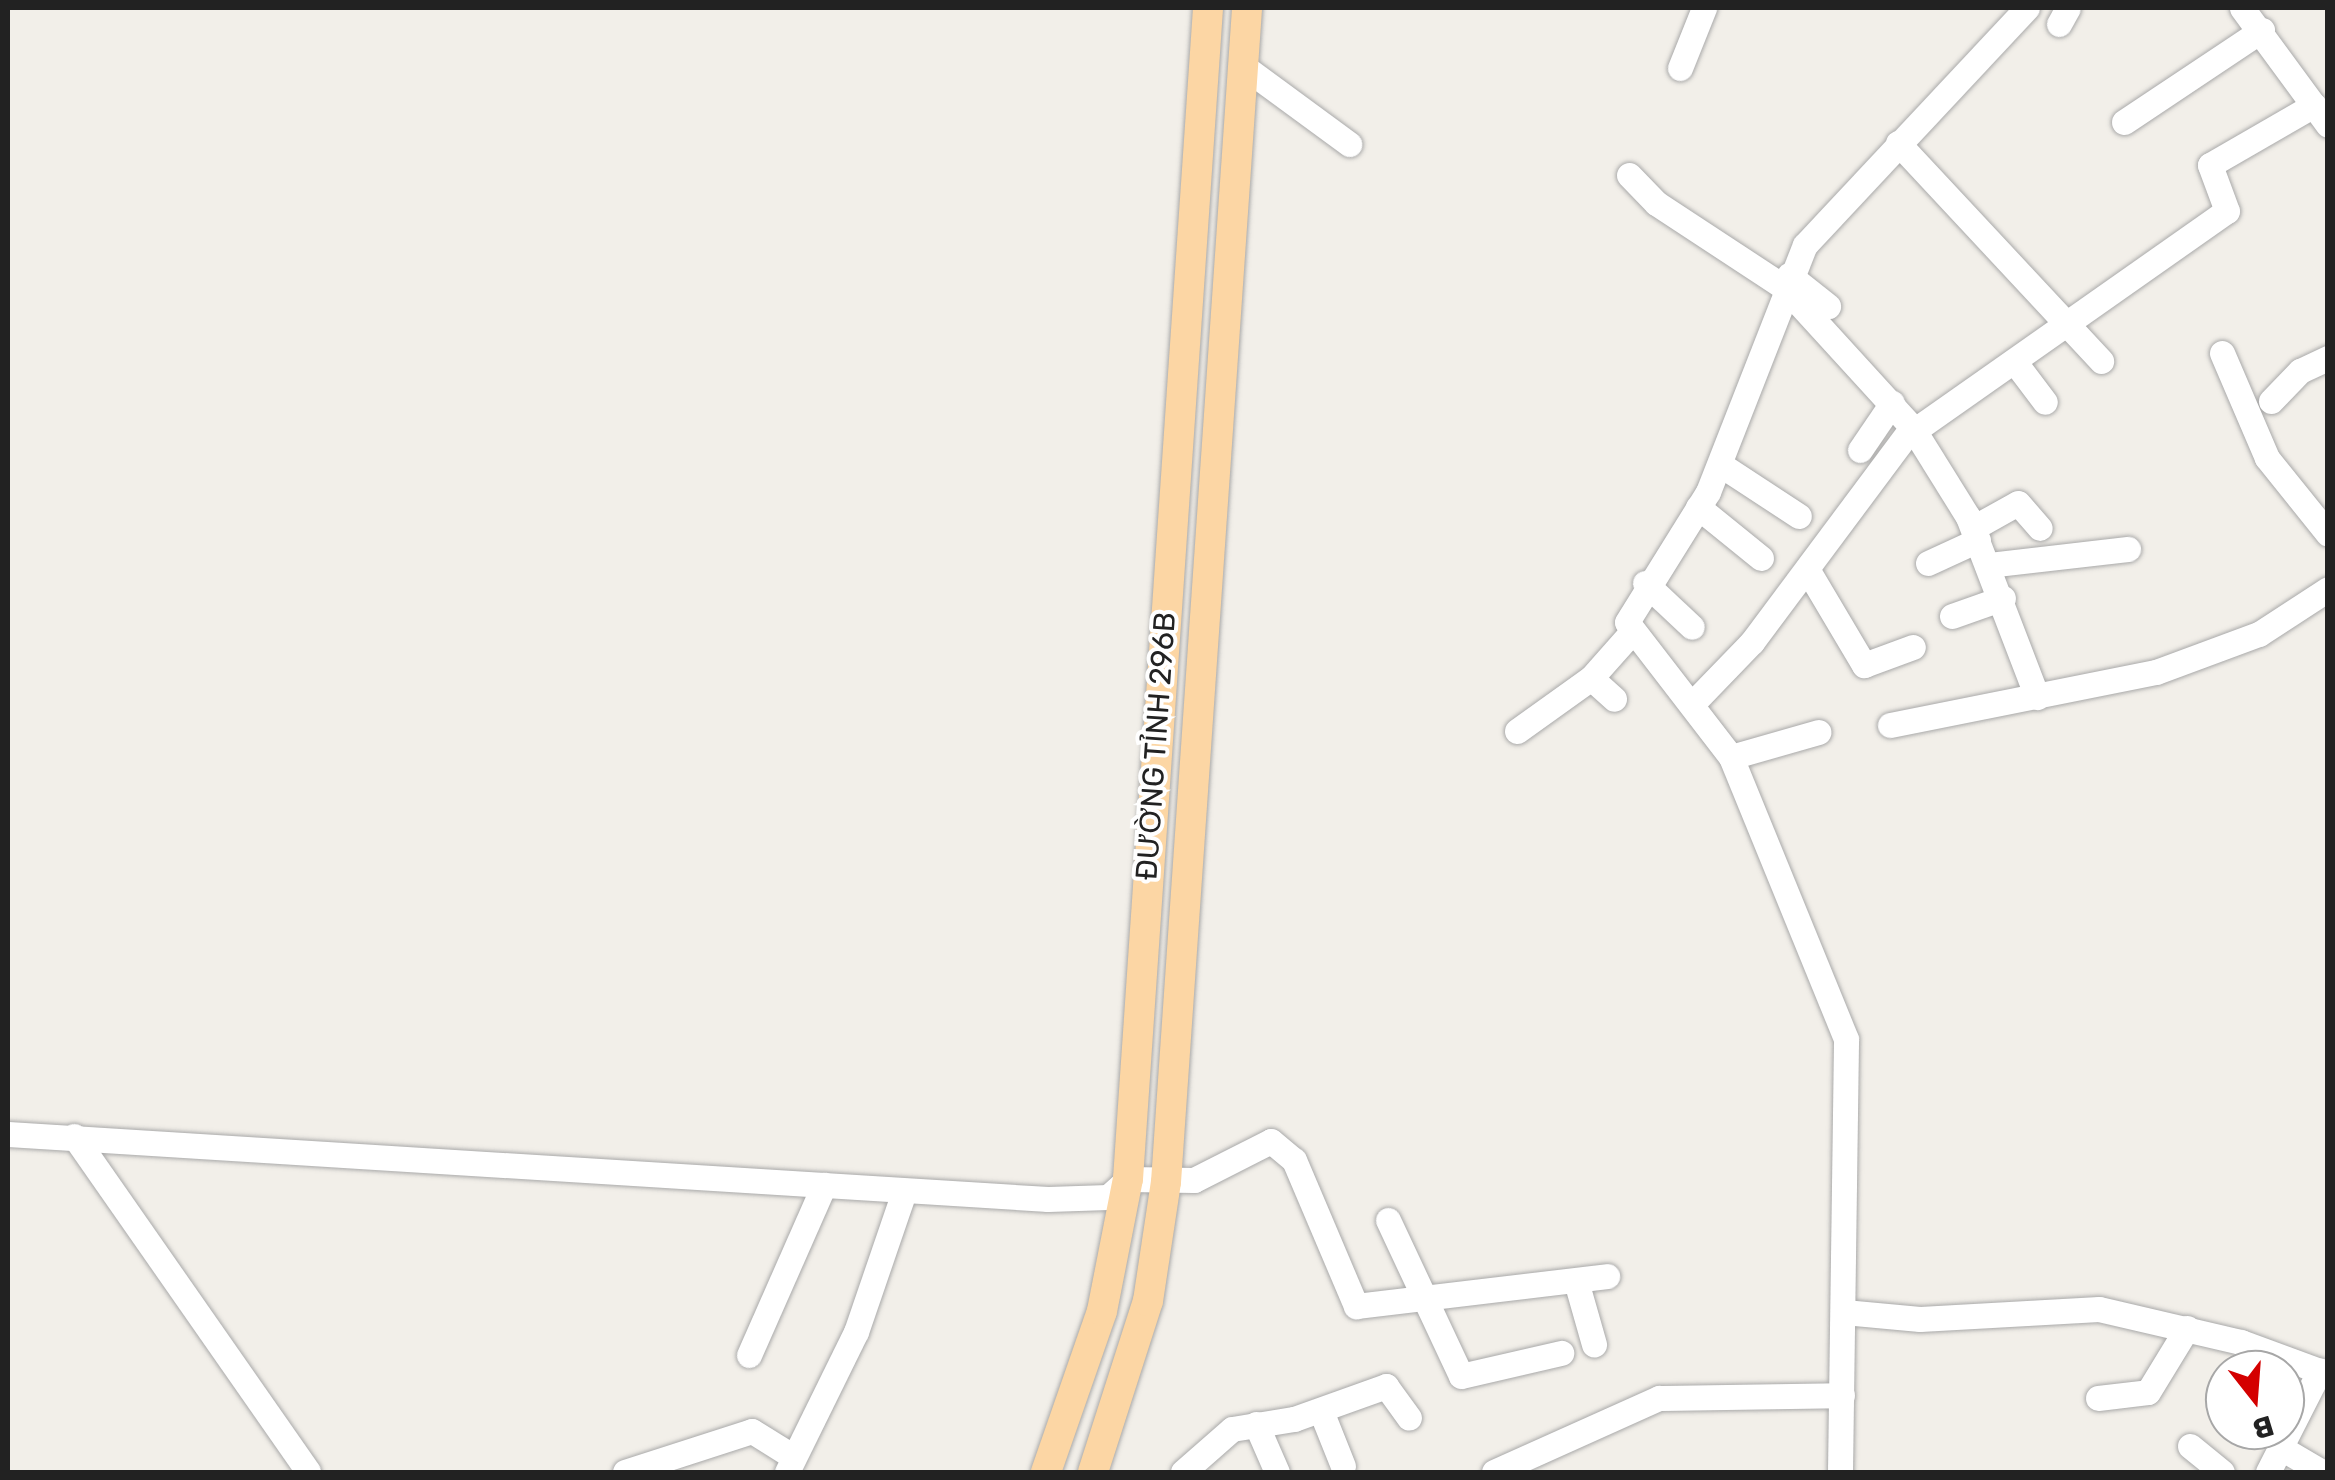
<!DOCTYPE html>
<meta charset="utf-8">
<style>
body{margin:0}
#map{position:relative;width:2335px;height:1480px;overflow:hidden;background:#f2efe9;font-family:Rubik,sans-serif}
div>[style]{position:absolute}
.roads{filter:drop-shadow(0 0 2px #a9a9a9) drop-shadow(0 0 2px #a9a9a9)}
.minor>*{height:25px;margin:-12.5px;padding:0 12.5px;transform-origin:12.5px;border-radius:12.5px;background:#fff}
.major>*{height:30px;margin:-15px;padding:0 15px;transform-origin:15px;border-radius:15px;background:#fcd6a4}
span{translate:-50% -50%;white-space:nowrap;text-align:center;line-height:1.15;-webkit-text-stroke:8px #fff;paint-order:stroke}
.street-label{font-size:30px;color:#222}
.frame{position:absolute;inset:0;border:10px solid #222;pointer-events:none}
.north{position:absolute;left:2205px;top:1350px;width:100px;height:100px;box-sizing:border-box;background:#fff;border:2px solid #a7a7a7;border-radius:50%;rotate:163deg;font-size:28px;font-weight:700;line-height:40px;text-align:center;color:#222}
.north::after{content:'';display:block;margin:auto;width:35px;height:45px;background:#d40000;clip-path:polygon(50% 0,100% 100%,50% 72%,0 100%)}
</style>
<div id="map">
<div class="roads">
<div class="minor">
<div style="left:2242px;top:8px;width:145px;rotate:53.7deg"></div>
<div style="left:2059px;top:24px;width:18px;rotate:-61deg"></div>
<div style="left:1243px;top:66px;width:132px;rotate:36.3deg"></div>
<div style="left:1680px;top:68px;width:65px;rotate:-68.2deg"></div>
<div style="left:2124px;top:122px;width:166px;rotate:-33.7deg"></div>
<div style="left:1898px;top:143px;width:298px;rotate:47deg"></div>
<div style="left:1629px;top:175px;width:39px;rotate:46deg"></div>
<div style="left:1656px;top:203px;width:153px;rotate:33.3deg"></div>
<div style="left:1784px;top:287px;width:190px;rotate:47.6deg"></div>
<div style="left:1912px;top:427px;width:106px;rotate:58.1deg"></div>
<div style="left:1968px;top:517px;width:193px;rotate:69deg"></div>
<div style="left:1789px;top:275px;width:50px;rotate:38.5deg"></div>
<div style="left:2222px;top:353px;width:114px;rotate:66.8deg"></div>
<div style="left:2267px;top:458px;width:97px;rotate:51.2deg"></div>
<div style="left:2014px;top:361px;width:51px;rotate:52.9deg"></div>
<div style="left:2271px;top:401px;width:42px;rotate:-46deg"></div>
<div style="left:2300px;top:371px;width:31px;rotate:-25deg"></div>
<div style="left:1915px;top:430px;width:381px;rotate:-35.1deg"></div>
<div style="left:2227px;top:211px;width:49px;rotate:-110.3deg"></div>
<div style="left:2210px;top:165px;width:120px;rotate:-30deg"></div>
<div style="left:1860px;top:450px;width:57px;rotate:-55.8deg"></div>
<div style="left:1721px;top:465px;width:93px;rotate:33.2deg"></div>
<div style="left:1698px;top:507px;width:81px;rotate:39deg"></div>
<div style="left:1973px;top:528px;width:51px;rotate:-29.1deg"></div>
<div style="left:2018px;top:503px;width:33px;rotate:49deg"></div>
<div style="left:1928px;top:563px;width:55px;rotate:-24.7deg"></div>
<div style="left:1989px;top:565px;width:140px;rotate:-6.6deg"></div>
<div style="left:1807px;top:569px;width:112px;rotate:59.3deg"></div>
<div style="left:1864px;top:665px;width:52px;rotate:-20.2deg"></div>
<div style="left:1645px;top:583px;width:64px;rotate:43.1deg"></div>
<div style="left:1952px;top:616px;width:54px;rotate:-19.4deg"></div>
<div style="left:1591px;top:678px;width:31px;rotate:42deg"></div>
<div style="left:1693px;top:703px;width:85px;rotate:-46deg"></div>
<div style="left:1752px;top:642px;width:268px;rotate:-53.3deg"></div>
<div style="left:1890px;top:725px;width:271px;rotate:-11.3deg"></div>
<div style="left:2156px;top:672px;width:110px;rotate:-20.3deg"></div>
<div style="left:2259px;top:634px;width:82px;rotate:-33.1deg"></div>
<div style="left:1517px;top:731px;width:91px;rotate:-35.6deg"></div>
<div style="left:1591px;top:678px;width:59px;rotate:-48.4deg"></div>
<div style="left:1731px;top:757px;width:91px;rotate:-16deg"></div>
<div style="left:8px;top:1134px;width:1042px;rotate:3.58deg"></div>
<div style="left:1048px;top:1199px;width:60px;rotate:-1.9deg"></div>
<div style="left:1108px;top:1197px;width:27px;rotate:-42deg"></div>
<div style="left:1128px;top:1179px;width:66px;rotate:0.9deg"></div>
<div style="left:1194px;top:1180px;width:86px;rotate:-26.9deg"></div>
<div style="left:1271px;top:1141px;width:30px;rotate:40deg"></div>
<div style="left:1294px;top:1160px;width:159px;rotate:67deg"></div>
<div style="left:1356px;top:1306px;width:253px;rotate:-6.8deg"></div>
<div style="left:74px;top:1136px;width:409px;rotate:55.1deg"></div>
<div style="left:1388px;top:1220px;width:172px;rotate:64.9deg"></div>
<div style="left:1461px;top:1376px;width:103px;rotate:-13deg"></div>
<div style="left:1576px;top:1281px;width:66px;rotate:74.1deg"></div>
<div style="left:1844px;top:1312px;width:76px;rotate:5.3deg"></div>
<div style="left:1920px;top:1319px;width:179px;rotate:-3.2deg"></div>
<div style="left:2099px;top:1309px;width:146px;rotate:13.1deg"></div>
<div style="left:2241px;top:1342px;width:93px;rotate:20.2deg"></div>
<div style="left:749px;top:1355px;width:186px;rotate:-66.2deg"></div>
<div style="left:2098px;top:1398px;width:50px;rotate:-6.8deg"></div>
<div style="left:2148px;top:1392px;width:75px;rotate:-58.6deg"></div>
<div style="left:1321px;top:1411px;width:59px;rotate:68.2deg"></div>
<div style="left:1256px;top:1424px;width:52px;rotate:66.4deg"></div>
<div style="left:2190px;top:1446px;width:41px;rotate:39.1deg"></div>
<div style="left:2281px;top:1448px;width:48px;rotate:30.3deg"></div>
<div style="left:625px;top:1472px;width:133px;rotate:-17.9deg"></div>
<div style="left:752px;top:1431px;width:47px;rotate:32deg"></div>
<div style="left:787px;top:1472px;width:156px;rotate:-63.8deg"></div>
<div style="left:856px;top:1332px;width:145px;rotate:-71.1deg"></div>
<div style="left:1183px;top:1472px;width:65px;rotate:-41.3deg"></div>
<div style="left:1232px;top:1429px;width:63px;rotate:-9.2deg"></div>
<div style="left:1294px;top:1419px;width:98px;rotate:-19.7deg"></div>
<div style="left:1386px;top:1386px;width:39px;rotate:54deg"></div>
<div style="left:1494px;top:1472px;width:181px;rotate:-24.2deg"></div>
<div style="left:1659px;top:1398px;width:183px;rotate:-0.9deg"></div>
<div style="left:1840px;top:1472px;width:433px;rotate:-89.2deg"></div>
<div style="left:1846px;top:1039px;width:305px;rotate:-112.2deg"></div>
<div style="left:1731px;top:757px;width:170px;rotate:-127.6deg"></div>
<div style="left:1627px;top:622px;width:153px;rotate:-58.1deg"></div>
<div style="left:1708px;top:492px;width:265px;rotate:-68.6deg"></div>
<div style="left:1805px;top:245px;width:325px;rotate:-46.9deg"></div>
<div style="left:2268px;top:1472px;width:114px;rotate:-63deg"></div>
</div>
<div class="major">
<div style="left:1046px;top:1472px;width:170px;rotate:-70.8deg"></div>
<div style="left:1102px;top:1311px;width:135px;rotate:-78.9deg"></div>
<div style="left:1128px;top:1179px;width:1174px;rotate:-86.09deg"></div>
<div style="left:1093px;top:1472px;width:180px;rotate:-72.2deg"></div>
<div style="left:1148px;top:1301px;width:120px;rotate:-81.4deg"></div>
<div style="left:1166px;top:1182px;width:1177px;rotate:-86.05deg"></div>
</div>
</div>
<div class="street-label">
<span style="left:1156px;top:746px;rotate:-86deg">ĐƯỜNG TỈNH 296B</span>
</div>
<div class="frame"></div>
<div class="north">B</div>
</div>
